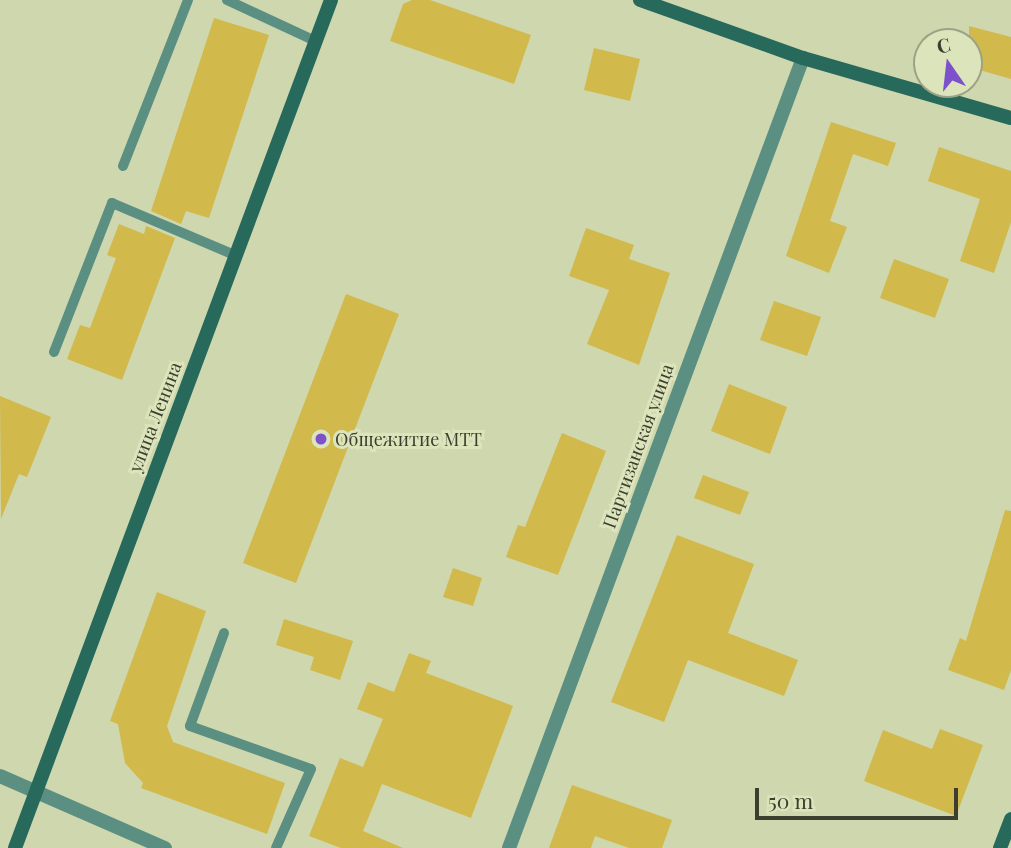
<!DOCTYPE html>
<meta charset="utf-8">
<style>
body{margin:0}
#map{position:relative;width:1011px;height:848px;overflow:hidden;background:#cfd7af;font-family:"Playfair Display",serif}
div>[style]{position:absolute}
.building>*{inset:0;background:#d1b94b}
.service>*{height:10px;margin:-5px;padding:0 5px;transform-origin:5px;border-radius:5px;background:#5b8f82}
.minor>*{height:14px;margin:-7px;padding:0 7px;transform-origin:7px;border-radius:7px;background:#5b8f82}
.secondary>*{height:14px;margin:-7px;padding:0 7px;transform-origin:7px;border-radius:7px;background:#276a5c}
.dots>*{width:19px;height:19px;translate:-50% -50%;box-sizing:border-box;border:4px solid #dce4bc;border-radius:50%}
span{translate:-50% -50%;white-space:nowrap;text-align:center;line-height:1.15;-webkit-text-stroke:6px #dce4bc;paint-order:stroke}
.street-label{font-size:18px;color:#3c3f2f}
.poi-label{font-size:18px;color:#3c3f2f}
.left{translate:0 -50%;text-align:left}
.north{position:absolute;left:913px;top:28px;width:70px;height:70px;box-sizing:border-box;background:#dce4bc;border:2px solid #9ca284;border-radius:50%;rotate:346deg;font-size:19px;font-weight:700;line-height:28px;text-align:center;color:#3c3f2f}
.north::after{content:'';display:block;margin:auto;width:24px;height:32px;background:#7d51c9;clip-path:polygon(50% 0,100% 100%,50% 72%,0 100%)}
.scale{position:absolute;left:755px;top:788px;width:203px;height:32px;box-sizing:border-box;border:4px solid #3c3f2f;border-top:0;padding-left:9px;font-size:21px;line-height:24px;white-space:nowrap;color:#3c3f2f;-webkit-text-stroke:5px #dce4bc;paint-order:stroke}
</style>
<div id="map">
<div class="building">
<div style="clip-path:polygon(412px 0,430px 0,531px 35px,514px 84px,390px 41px,403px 4px)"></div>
<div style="clip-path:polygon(214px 18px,269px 35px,209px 218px,186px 211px,181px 224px,151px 211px)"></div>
<div style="clip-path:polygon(969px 26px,1011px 37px,1011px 79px,969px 67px)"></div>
<div style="clip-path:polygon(594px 48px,640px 59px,630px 101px,584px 90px)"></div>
<div style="clip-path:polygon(831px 122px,896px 143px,888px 166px,853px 154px,830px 221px,847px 227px,829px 273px,786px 256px)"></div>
<div style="clip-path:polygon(939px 147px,1011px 171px,1011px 222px,994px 273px,960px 261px,980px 199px,928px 181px)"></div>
<div style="clip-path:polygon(119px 224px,144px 234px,146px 226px,175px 238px,122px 380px,67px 359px,80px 325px,90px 328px,116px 258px,107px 255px)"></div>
<div style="clip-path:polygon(586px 228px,634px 245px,629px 259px,670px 273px,639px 365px,587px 344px,609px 290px,569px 276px)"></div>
<div style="clip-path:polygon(894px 259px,949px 279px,935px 318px,880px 298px)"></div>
<div style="clip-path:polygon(346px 294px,399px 314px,296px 583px,243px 563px)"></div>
<div style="clip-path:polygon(774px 301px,821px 317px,807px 356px,760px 340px)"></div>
<div style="clip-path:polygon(729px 384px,787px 407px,770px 454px,711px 431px)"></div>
<div style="clip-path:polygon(0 396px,51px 417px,27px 477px,19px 474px,1px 519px)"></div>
<div style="clip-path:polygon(562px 433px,606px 451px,558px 575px,506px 557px,518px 525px,525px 527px)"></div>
<div style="clip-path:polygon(703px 475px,749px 492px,740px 515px,694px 498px)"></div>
<div style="clip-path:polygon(1005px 510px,1011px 511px,1011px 670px,1004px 690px,948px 670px,960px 638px,966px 641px)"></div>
<div style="clip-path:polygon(677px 535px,754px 564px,728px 633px,798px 660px,784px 696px,688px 660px,664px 722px,611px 702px)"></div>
<div style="clip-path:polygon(453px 568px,482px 578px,473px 606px,443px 597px)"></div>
<div style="clip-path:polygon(157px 592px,206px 611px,167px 726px,173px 742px,285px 783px,267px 834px,141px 788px,143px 783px,125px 763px,118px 724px,110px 721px)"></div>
<div style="clip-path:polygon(284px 619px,353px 641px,340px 680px,310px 670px,314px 657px,276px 645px)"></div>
<div style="clip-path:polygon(409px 653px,431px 661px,426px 673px,513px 706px,471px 818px,382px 784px,363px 831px,403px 848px,341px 848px,309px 836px,340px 758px,363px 767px,383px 719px,357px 709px,368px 682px,394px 692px)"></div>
<div style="clip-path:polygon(940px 729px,983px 745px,956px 816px,864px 781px,883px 730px,932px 749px)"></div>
<div style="clip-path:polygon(572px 785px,672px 820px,662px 848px,629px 848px,595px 836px,591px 848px,549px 848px)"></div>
</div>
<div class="service">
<div style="left:227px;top:0;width:95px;rotate:24.9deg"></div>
<div style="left:123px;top:166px;width:178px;rotate:-68.6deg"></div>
<div style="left:54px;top:352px;width:160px;rotate:-68.7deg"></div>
<div style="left:112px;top:203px;width:136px;rotate:23deg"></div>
<div style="left:224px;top:633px;width:99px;rotate:110.1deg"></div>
<div style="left:190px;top:726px;width:128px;rotate:19.6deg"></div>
<div style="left:311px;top:769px;width:86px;rotate:113.9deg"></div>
</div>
<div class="minor">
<div style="left:0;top:776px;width:180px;rotate:23.6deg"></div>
<div style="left:509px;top:848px;width:843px;rotate:-69.59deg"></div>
</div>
<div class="secondary">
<div style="left:640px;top:0;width:173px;rotate:19.6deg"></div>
<div style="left:803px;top:58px;width:216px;rotate:16.1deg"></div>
<div style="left:15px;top:848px;width:905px;rotate:-69.56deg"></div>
<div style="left:1000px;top:848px;width:31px;rotate:-69deg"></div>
</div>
<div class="dots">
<div style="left:321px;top:439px;background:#7d51c9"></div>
</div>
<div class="street-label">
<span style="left:155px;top:417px;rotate:-69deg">улица Ленина</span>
<span style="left:638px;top:446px;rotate:-70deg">Партизанская улица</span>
</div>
<div class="poi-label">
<span class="left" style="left:335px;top:439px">Общежитие МТТ</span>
</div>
<div class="north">С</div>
<div class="scale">50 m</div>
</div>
